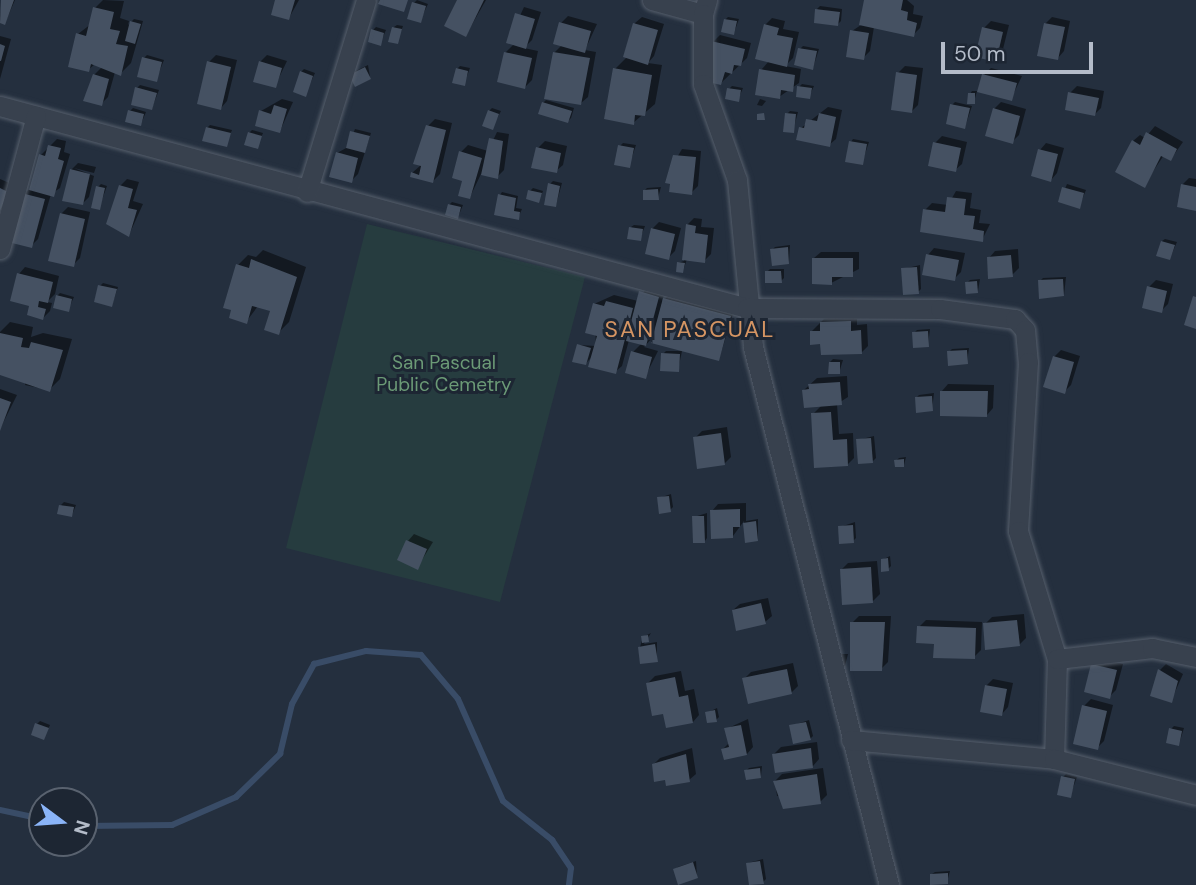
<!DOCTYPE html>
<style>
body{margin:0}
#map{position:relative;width:1196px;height:885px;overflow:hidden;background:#242f3e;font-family:"DM Sans",sans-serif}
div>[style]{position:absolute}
.green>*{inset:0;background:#263c3f}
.shadow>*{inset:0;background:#0007}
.stream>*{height:6px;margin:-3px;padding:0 3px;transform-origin:3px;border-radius:3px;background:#394c67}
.building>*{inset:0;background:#455162}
.roads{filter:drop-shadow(0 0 2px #565f6c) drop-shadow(0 0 2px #565f6c)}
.minor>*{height:19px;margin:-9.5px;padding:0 9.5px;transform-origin:9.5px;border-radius:9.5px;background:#38414e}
span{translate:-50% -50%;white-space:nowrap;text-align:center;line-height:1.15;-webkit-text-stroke:6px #1d2633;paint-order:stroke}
.park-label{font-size:19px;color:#6b9a76}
.quarter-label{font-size:23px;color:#d59563;letter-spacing:2px}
.north{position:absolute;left:28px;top:787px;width:70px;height:70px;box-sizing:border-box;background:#1d2633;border:2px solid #59626f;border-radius:50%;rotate:106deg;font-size:19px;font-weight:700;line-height:28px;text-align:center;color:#b4bcc9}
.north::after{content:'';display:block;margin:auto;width:24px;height:32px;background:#8ab4f8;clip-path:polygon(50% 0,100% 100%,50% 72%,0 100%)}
.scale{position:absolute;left:941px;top:42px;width:152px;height:32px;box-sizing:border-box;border:4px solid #b4bcc9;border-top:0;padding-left:9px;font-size:21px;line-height:24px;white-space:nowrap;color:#b4bcc9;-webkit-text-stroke:5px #1d2633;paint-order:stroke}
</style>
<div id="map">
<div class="green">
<div style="clip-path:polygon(367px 224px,585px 277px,500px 602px,286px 548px)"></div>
</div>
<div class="shadow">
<div style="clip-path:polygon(2px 0,15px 0,5px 23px,0 21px)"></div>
<div style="clip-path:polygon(103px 0,124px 1px,120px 18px,129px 21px,128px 25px,134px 19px,143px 21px,131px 63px,120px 74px,115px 72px,108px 97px,101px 104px,94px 75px,102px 67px,95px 64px,88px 70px,78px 34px,91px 24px,95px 8px)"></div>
<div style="clip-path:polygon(277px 0,299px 0,289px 18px)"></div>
<div style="clip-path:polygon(417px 0,428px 4px,420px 21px,414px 3px)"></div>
<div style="clip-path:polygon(459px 0,486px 0,466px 35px)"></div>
<div style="clip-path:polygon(866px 0,907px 0,914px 6px,913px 14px,923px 16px,920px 28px,913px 35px,874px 27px,870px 51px,863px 58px,852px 31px,861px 25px)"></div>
<div style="clip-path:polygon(820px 6px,842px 9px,841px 21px,838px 24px,817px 9px)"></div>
<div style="clip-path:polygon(524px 7px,541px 12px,532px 40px,524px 48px,538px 51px,532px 80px,525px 87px,506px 52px,514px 44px,508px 42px)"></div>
<div style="clip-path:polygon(568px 16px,597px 24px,585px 50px,596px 52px,588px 97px,581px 103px,554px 53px,562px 45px,561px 23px)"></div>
<div style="clip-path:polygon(642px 17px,664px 24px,654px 56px,648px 63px,662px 65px,655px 104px,633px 123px,615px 69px,627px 57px,635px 23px)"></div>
<div style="clip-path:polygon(728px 17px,739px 19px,734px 33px,725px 20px)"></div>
<div style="clip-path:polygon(1052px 17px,1070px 21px,1064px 51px,1058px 58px,1045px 24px)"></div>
<div style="clip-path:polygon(772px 18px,785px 21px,783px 29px,799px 32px,793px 58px,785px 66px,801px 69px,799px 83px,779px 97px,761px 70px,769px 61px,765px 25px)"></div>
<div style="clip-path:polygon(991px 21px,1009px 25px,1002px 53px,995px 60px,984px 28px)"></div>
<div style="clip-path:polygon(397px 25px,403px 26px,397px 42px,394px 27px)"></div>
<div style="clip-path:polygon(376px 27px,386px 30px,380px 44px,373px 30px)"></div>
<div style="clip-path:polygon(720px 35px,751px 43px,747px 58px,721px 83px,713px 42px)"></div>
<div style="clip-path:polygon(0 36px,11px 39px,0 79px)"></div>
<div style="clip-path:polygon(803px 46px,819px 49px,813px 68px,800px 49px)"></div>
<div style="clip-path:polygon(147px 55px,164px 60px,156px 80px,144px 58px)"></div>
<div style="clip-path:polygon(216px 55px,237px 60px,227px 101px,221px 108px,209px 62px)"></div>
<div style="clip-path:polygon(267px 55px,287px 61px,275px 86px,260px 62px)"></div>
<div style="clip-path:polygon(368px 65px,370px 77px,354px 72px)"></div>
<div style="clip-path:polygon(460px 66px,470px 68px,464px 84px,457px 69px)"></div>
<div style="clip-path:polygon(905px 66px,923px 68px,918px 105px,911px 112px,898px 73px)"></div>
<div style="clip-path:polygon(991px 68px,1022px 76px,1011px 99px,984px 75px)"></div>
<div style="clip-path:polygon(304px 69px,315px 73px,305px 95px,301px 72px)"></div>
<div style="clip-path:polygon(802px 84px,814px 86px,809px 97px,799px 87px)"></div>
<div style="clip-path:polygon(140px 85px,159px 90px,152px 108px,137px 88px)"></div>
<div style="clip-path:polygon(732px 86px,743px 88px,738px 100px,729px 89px)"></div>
<div style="clip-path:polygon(1077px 86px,1104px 91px,1101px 108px,1094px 115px,1070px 93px)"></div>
<div style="clip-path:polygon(972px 91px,977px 91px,974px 102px,970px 94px)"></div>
<div style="clip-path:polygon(282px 99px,293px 102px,280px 131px,261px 111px)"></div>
<div style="clip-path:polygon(760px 99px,766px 101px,762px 106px,757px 105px)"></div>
<div style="clip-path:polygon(546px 100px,574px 108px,571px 118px,568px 121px,543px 103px)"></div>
<div style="clip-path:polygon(955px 102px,972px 106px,965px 127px,952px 105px)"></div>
<div style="clip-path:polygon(1001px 102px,1026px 109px,1019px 135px,1012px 142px,994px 109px)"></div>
<div style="clip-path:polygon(828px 107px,842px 110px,836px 139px,829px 145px,801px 128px)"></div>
<div style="clip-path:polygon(133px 108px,146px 112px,141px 124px,130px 111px)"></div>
<div style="clip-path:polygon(492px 108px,501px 111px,492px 128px,489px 111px)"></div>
<div style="clip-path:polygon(790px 111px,798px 112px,793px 131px,787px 114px)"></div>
<div style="clip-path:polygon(435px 119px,452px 123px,440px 174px,433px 181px,412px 173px,421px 165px,428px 126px)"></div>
<div style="clip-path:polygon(210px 125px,232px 130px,226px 145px,207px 128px)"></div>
<div style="clip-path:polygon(1155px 126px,1183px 142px,1171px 159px,1164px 155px,1144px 185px,1133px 141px,1140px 135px,1145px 138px)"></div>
<div style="clip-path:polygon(355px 129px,371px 133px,358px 174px,351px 181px,337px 153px,348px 147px)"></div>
<div style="clip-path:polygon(252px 130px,263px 133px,257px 147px,249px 133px)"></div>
<div style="clip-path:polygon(497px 132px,509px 134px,504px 170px,497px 177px,481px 174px,470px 197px,461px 152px,468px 145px,488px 151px)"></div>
<div style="clip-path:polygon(942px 136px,967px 142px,962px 164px,955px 170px,935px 143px)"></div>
<div style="clip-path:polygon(57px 139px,66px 141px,64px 152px,70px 154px,60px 188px,51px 194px,38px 239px,31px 246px,22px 194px,32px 188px,41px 155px)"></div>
<div style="clip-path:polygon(853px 139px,869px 142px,862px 163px,851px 142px)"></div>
<div style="clip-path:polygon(545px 141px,567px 146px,563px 165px,556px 171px,538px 148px)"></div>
<div style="clip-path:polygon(623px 143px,636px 145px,629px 166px,620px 146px)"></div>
<div style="clip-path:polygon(1046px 143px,1064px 148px,1057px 173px,1051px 180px,1040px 150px)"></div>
<div style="clip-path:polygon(682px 149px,701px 151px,698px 186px,691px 193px,671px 191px,668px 173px)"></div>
<div style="clip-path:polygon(78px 163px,96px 167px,94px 173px,74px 168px,94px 176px,89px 197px,82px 204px,71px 170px)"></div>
<div style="clip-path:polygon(1189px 178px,1196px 179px,1196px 209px,1183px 184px)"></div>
<div style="clip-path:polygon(0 179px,14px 185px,0 214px)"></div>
<div style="clip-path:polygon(127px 179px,139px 182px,133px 201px,143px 204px,129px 235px,120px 186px)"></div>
<div style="clip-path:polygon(553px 181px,562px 183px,556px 205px,550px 184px)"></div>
<div style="clip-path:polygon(101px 184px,107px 186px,99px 208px,98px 187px)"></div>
<div style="clip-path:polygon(1067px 184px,1086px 190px,1079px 207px,1060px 201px)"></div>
<div style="clip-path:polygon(661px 187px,658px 198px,644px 191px,647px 188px)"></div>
<div style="clip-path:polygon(533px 188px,543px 191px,539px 201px,530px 191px)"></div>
<div style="clip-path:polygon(956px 191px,972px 193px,970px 208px,981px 210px,979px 223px,990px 224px,982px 240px,925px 210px,932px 203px,948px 205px)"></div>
<div style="clip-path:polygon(502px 192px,518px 196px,516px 208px,522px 209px,518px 218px,500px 195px)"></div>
<div style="clip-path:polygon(452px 202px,463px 205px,458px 217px,449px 205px)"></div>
<div style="clip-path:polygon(68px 207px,90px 212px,80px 258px,73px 265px,61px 214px)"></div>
<div style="clip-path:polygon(694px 218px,702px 219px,701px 227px,714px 228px,711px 254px,704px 261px,687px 259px,683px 271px,678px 263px,684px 261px,687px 225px)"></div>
<div style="clip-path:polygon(659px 222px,681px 228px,675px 251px,668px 258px,652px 229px)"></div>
<div style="clip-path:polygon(634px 225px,645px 226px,640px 239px,631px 227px)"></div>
<div style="clip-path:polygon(1165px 239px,1177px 242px,1170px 258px,1162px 241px)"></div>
<div style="clip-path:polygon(790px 245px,789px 262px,772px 250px,775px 247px)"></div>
<div style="clip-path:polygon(934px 248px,965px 253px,961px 272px,954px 279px,928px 255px)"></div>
<div style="clip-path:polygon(1018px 249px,1019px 268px,1012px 275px,989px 258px,995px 251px)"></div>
<div style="clip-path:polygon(263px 250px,306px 267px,289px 322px,278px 333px,272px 310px,258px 306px,246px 322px,238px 265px,248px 255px,256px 257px)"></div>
<div style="clip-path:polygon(821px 252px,859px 252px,859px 269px,831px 283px,814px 258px)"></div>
<div style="clip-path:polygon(920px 265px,921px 289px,918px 292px,903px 269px)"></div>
<div style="clip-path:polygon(25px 267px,59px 276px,55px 294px,47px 302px,52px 303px,50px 311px,43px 318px,19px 274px)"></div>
<div style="clip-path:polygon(770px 269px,784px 269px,784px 278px,781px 281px,767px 272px)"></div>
<div style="clip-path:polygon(1066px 277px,1064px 295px,1040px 281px,1043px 278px)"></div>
<div style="clip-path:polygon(980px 279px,978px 291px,967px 283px,970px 280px)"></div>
<div style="clip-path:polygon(1156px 280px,1173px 284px,1168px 304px,1161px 311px,1149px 287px)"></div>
<div style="clip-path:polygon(103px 283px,118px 287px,112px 305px,100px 286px)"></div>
<div style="clip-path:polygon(648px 285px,665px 290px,662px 302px,668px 296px,733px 314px,719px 359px,655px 335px,644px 347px,658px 351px,645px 377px,633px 352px,642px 343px,629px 340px,622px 366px,615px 372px,593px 356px,586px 363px,578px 345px,596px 346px,594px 304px,614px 295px,638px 301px)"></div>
<div style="clip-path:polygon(60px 293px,74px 297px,68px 310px,57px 296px)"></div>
<div style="clip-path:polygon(828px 315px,857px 315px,857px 325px,867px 324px,868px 346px,861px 353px,822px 343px,811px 332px)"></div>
<div style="clip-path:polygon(10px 322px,33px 327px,31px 337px,43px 333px,72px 339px,60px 379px,49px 390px,25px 385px,26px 379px,0 365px,0 332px)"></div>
<div style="clip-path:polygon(930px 329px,928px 345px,914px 333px,917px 330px)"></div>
<div style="clip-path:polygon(969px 348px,967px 363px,949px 352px,952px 349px)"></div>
<div style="clip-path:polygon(1061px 350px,1080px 356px,1071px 385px,1064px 392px,1054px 357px)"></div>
<div style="clip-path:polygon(666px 351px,682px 351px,678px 370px,663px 354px)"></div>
<div style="clip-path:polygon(833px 359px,843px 360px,839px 373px,830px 362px)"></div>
<div style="clip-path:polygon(847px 376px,848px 397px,837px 404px,839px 434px,853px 433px,854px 458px,847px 465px,813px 414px,822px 405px,804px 390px,817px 378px)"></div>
<div style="clip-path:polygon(948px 384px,994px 385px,993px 408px,987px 415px,942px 391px)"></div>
<div style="clip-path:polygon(0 389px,17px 395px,1px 427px,0 426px)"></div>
<div style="clip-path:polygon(934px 393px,932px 410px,916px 398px,919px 395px)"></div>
<div style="clip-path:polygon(727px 427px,731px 457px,724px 464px,695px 438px,702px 431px)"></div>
<div style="clip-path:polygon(874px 436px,876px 458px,873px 461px,858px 440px)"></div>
<div style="clip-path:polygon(906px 457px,904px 465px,896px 461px,899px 458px)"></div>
<div style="clip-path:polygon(671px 494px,673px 507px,670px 510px,659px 498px)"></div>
<div style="clip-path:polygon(64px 502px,76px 505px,72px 515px,61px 505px)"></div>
<div style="clip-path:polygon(746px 503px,746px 521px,758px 519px,758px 539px,746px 541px,744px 521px,733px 536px,712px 511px,718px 504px)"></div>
<div style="clip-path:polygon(707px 513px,707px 538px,705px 541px,694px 517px)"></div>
<div style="clip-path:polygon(855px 522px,856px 538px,853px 541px,840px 527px)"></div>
<div style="clip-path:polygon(414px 534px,433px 542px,417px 568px,408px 541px)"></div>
<div style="clip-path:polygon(890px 556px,891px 566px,888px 569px,882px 560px)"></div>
<div style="clip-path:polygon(877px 561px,880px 594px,873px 601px,842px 569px,848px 563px)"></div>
<div style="clip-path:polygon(768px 598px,772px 616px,765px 622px,733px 610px,740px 604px)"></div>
<div style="clip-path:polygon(1024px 614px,1026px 638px,1019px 645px,985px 624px,992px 617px)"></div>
<div style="clip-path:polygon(859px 616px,891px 616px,888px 662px,881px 669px,852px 623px)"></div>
<div style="clip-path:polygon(926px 620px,982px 622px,981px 650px,974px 657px,936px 642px,919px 627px)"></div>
<div style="clip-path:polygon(651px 633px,644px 644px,657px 642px,657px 660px,640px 647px,643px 637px)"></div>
<div style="clip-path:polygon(841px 654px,848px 654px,845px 666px,839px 666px)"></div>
<div style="clip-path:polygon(1100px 658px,1123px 664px,1116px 690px,1109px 697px,1093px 665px)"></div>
<div style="clip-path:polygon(793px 663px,798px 686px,791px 693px,744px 679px,751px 672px)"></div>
<div style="clip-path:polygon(1166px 664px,1183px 674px,1171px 701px,1160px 670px)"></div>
<div style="clip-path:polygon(681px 671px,685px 691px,694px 689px,699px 715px,693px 722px,664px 712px,648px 683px,655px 676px)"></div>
<div style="clip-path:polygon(993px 679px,1013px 683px,1008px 707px,1002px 714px,986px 686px)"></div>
<div style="clip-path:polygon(1091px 699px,1113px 705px,1104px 741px,1097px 748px,1084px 706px)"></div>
<div style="clip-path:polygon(717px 708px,719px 717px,716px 720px,707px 713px)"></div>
<div style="clip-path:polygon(748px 719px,753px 747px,747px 754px,723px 749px,729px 743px,726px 729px)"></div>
<div style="clip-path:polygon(809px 720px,813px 736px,810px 739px,791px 726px)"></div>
<div style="clip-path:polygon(40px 721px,50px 725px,44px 738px,37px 724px)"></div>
<div style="clip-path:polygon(1174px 726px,1184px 728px,1179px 744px,1171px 729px)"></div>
<div style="clip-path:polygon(817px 742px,819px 759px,813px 766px,774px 754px,781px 747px)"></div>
<div style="clip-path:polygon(692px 748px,696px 774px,689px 780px,666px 778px,653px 765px,660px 758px)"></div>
<div style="clip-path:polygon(762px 766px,761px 776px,746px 771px,749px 768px)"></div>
<div style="clip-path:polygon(823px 768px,827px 795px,820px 802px,777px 796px,775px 781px,782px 774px)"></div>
<div style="clip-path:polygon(1066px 774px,1077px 777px,1070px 796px,1063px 777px)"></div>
<div style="clip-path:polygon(763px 859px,766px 879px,763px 882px,748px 863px)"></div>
<div style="clip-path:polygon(696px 861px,697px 877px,675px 870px,678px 867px)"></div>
<div style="clip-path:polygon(950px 871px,947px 882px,932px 874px,935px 872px)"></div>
</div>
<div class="stream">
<div style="left:0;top:810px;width:43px;rotate:12.1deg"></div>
<div style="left:84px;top:826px;width:88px;rotate:-0.7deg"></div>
<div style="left:172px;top:825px;width:70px;rotate:-23.6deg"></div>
<div style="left:236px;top:797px;width:62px;rotate:-44.3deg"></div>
<div style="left:280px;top:754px;width:51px;rotate:-76.5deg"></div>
<div style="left:292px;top:704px;width:46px;rotate:-61.2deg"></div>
<div style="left:314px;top:664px;width:54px;rotate:-14deg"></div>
<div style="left:366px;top:651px;width:55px;rotate:4.2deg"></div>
<div style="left:421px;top:655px;width:57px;rotate:49.9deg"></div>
<div style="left:458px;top:699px;width:111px;rotate:66.2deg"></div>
<div style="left:503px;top:801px;width:63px;rotate:38.5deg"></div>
<div style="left:552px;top:840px;width:34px;rotate:56deg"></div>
<div style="left:571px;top:868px;width:17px;rotate:97deg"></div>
</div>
<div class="building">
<div style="clip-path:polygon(14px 0,5px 25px,0 23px,1px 0)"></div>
<div style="clip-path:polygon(275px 0,295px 0,289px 20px,271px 15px)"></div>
<div style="clip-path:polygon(380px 0,408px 0,404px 12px,378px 4px)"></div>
<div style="clip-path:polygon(457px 0,484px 0,466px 37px,444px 26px)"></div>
<div style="clip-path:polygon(864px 0,903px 0,901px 10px,908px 12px,907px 20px,917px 23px,914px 37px,859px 25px)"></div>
<div style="clip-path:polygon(412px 2px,426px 6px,421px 23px,407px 19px)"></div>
<div style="clip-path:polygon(93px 7px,114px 12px,110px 29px,120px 31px,116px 44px,128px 46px,121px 76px,91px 64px,89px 72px,68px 67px,76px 33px,86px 36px)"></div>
<div style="clip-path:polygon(815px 9px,840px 12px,838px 26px,814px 23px)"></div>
<div style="clip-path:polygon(515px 13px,535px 19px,526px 49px,506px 43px)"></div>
<div style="clip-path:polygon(724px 19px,737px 21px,734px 35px,721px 32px)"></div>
<div style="clip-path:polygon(130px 21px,141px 24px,135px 44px,125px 41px)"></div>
<div style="clip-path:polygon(559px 22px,591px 31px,585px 53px,553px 44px)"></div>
<div style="clip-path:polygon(633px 23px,658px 30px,648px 65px,623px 57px)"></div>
<div style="clip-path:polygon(1044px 23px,1065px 27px,1058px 60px,1037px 56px)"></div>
<div style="clip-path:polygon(764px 24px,779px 28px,777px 35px,793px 38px,787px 67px,755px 59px)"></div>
<div style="clip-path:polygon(392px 27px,402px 29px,398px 44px,388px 42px)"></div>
<div style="clip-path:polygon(982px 27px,1003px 32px,996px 62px,975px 57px)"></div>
<div style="clip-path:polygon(371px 29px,384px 33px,381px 46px,368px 42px)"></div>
<div style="clip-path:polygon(850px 30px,869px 33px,864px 60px,846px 57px)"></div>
<div style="clip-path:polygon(711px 41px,745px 49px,741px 66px,734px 65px,732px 74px,725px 72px,721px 85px,708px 82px)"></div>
<div style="clip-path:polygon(0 44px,5px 46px,1px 61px,0 61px)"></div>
<div style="clip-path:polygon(798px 48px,817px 51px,813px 70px,794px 65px)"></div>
<div style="clip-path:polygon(504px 52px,532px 58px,525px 89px,497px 82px)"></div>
<div style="clip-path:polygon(553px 52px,590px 58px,581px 105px,544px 99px)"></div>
<div style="clip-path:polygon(142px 57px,162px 62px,157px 82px,137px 77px)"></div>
<div style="clip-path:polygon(207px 61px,231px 67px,221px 110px,197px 104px)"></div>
<div style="clip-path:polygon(259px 61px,282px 68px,276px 88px,253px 82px)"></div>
<div style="clip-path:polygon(365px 67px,371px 79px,355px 87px,349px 75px)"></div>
<div style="clip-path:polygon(456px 68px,468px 71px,465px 86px,452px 83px)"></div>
<div style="clip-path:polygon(613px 68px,652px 75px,645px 116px,635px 115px,634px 125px,604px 119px)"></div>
<div style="clip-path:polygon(759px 69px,795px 75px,793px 92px,781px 90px,780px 99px,755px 95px)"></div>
<div style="clip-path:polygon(300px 71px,313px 76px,306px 97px,293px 92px)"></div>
<div style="clip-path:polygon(896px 72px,917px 75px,912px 113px,891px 110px)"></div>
<div style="clip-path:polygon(93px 74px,109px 79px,102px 106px,83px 101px)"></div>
<div style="clip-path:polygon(982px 74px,1017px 83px,1012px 101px,977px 92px)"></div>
<div style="clip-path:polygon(797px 86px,812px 88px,810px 99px,796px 97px)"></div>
<div style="clip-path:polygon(135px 87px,157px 93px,152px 110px,131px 105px)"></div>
<div style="clip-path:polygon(727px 88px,741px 90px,739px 102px,725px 99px)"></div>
<div style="clip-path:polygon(1068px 92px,1099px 98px,1095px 116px,1065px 110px)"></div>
<div style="clip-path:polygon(968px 93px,975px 93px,975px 104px,967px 104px)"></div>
<div style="clip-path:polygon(542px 102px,572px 111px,568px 123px,538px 114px)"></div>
<div style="clip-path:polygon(950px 104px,970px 108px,965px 129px,946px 124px)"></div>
<div style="clip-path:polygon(274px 105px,287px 109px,280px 133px,255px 126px,259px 110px,271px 114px)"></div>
<div style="clip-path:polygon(993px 108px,1020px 116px,1013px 144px,985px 136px)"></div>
<div style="clip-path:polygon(128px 110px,144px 114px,141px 126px,125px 122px)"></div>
<div style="clip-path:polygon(488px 110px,499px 114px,493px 130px,482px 126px)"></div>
<div style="clip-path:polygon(764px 113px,765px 120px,757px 120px,757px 114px)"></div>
<div style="clip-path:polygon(785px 113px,796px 114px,794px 133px,783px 132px)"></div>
<div style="clip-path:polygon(819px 113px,836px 117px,830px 147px,796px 140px,799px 127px,804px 128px,806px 119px,817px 121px)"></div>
<div style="clip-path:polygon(426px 125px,446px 130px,433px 183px,410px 177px,411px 172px,419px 175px,421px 166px,413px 164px)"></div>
<div style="clip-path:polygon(206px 127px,231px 133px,227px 147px,202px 141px)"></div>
<div style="clip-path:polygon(350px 131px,370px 136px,365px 153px,346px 148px)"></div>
<div style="clip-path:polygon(248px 132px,262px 136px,258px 149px,244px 145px)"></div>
<div style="clip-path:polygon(1146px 132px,1177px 149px,1171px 161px,1161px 156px,1145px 188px,1115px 172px,1132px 140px,1140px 145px)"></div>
<div style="clip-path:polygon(489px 138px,503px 141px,498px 179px,481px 175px)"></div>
<div style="clip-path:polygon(849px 141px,867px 144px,863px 165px,845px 162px)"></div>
<div style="clip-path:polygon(933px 142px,961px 148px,956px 172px,928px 166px)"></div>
<div style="clip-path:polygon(48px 145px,61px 148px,58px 159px,64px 161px,54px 197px,29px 190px,39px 154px,45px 156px)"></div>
<div style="clip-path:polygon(618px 145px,634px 148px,630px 168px,614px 165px)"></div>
<div style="clip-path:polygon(536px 147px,561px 153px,557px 173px,531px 168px)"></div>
<div style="clip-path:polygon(1038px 149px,1058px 154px,1051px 182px,1031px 176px)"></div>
<div style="clip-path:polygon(459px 151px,482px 158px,470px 199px,458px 196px,462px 181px,452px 178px)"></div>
<div style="clip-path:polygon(336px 152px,358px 158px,352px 183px,329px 177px)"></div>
<div style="clip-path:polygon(673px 155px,696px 157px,692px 195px,669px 192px,670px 184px,665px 183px)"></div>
<div style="clip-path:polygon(70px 169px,90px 174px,83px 205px,62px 201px)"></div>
<div style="clip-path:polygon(548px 183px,560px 186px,556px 207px,544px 205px)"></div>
<div style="clip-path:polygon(1181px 184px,1196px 187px,1196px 211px,1177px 207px)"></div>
<div style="clip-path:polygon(119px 185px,133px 189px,128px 208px,137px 210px,129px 237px,106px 224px)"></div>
<div style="clip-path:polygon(96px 186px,105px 188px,100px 210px,91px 208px)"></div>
<div style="clip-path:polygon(1062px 187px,1084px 193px,1080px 209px,1058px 202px)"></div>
<div style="clip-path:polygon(0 188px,8px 192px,0 211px)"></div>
<div style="clip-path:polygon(658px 189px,659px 200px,643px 200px,643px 190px)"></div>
<div style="clip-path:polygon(528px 190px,542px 193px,539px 203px,526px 199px)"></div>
<div style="clip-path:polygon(21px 193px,45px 199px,32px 248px,8px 242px)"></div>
<div style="clip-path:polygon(498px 194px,516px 198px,514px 211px,520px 212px,519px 220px,494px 215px)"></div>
<div style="clip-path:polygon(947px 197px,966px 199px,964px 215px,975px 216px,973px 229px,984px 231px,983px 242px,920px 232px,923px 209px,945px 212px)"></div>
<div style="clip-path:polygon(448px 204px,461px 207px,458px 219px,445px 215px)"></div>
<div style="clip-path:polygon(60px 213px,85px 219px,74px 267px,48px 261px)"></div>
<div style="clip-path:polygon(686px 224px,696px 226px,695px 233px,708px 235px,705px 263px,682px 260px)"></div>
<div style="clip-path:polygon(629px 227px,643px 229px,641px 241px,627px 239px)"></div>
<div style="clip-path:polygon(651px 228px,675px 234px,669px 260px,645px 254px)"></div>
<div style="clip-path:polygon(1161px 241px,1175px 245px,1170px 260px,1156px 256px)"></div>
<div style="clip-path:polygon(788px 247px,789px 264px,772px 266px,770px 249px)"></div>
<div style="clip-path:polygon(926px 254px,959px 260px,955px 281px,922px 275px)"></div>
<div style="clip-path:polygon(1011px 255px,1013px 277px,988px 279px,987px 257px)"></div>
<div style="clip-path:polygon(812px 258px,853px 258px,853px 277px,832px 277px,832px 285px,812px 284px)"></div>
<div style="clip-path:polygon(251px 259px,297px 277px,279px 335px,264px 330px,270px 311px,252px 306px,247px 324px,229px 318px,231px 310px,223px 308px,236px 264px,249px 268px)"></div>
<div style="clip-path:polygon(677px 262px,685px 263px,683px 273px,676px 272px)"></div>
<div style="clip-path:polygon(917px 267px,919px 294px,903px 295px,901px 268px)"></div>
<div style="clip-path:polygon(765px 271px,781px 271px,782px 283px,765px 283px)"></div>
<div style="clip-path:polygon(17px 273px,53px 282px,48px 303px,39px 301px,38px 307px,46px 309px,43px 320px,27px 315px,29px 306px,10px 301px)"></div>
<div style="clip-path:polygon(1063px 279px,1064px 296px,1039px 299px,1038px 280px)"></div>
<div style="clip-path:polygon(977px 281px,978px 293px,966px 294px,965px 282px)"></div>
<div style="clip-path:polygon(98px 285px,117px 289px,112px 307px,94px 302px)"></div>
<div style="clip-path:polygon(1147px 286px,1167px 291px,1162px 313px,1142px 308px)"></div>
<div style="clip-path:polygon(639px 291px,659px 297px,646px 346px,626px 341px)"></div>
<div style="clip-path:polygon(56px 295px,72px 299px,69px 312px,53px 308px)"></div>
<div style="clip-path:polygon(1193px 296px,1196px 297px,1196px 329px,1184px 325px)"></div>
<div style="clip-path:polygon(663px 298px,731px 316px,719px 361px,651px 343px)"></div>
<div style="clip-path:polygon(606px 301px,633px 308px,616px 374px,588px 367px,597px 336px,585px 333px,593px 303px,604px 306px)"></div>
<div style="clip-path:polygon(851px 321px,851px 331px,861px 330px,862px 354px,821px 355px,820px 344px,810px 345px,810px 331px,820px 331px,820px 322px)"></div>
<div style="clip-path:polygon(928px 331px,929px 347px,913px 348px,912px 332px)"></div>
<div style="clip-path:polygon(0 333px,23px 338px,21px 347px,29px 348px,31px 342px,63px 350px,50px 392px,0 375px)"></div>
<div style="clip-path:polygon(577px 344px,591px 348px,586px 365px,572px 362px)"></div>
<div style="clip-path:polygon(967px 350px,968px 364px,948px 366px,947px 351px)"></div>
<div style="clip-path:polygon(631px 351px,652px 357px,646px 379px,625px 373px)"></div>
<div style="clip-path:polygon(661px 353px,680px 354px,679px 372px,660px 371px)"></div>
<div style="clip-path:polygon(1053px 356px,1074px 362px,1065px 394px,1043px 387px)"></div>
<div style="clip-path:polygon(829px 362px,840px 362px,840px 374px,828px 374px)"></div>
<div style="clip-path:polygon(840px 382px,842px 405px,804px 408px,802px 390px,809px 389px,808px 384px)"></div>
<div style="clip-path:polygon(940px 391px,988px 391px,987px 417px,940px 416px)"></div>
<div style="clip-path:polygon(932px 396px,933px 411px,916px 413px,915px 397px)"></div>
<div style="clip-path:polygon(0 398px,11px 402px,0 431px)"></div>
<div style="clip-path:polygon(831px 412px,833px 440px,847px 439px,848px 466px,814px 468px,811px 413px)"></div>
<div style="clip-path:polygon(721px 433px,725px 465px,697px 469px,693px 437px)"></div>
<div style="clip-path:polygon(871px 438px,873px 463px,858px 464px,856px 439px)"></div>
<div style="clip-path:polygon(904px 459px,904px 467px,895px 467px,894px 460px)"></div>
<div style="clip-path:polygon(669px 496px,671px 512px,659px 514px,657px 497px)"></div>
<div style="clip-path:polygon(59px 505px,74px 507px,72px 517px,57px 514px)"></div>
<div style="clip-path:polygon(740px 509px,740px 527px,733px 527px,733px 538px,711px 539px,710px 510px)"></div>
<div style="clip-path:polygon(692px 516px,704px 516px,705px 543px,693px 543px)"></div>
<div style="clip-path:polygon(756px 521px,758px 541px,745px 543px,743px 523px)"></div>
<div style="clip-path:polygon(853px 525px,854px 543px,839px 544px,838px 526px)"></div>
<div style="clip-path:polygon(406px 540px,427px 549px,418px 570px,397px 560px)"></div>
<div style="clip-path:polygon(888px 558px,889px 571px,881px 572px,881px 559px)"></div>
<div style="clip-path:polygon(871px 567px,873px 603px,842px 605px,840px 569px)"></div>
<div style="clip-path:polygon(761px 603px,766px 624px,736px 631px,732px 610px)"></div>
<div style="clip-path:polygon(1017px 620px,1020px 646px,985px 650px,983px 623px)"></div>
<div style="clip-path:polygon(850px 622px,885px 622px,882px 671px,850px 671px)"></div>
<div style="clip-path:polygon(917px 626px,976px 628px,975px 659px,933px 658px,934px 644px,916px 643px)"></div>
<div style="clip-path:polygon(648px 635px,649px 642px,642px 643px,641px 636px)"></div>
<div style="clip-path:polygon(655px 644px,658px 662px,640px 664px,638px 647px)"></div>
<div style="clip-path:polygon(1091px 664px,1117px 670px,1110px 699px,1084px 692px)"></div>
<div style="clip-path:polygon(787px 669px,792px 694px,748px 704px,742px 678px)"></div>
<div style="clip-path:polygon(1158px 669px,1178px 681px,1172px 703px,1150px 696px)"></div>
<div style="clip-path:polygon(675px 677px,679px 697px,688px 695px,693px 723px,666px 728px,663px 714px,652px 716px,646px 683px)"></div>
<div style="clip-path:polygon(985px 685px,1007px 689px,1002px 716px,980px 712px)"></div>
<div style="clip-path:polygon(1082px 705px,1107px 711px,1098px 750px,1073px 744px)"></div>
<div style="clip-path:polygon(715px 710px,717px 722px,707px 723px,705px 712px)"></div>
<div style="clip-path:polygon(806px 722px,811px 740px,793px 744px,789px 725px)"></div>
<div style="clip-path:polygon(35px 723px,49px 728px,44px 740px,31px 735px)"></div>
<div style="clip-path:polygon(741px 725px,747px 755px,724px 760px,721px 749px,729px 747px,724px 728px)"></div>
<div style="clip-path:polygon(1169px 728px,1182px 731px,1179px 746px,1166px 743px)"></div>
<div style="clip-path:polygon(811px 748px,813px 768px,775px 773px,772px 754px)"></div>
<div style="clip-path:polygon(686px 754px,690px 782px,666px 786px,665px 780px,654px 782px,652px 764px)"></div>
<div style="clip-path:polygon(760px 768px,761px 778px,746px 780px,744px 770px)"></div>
<div style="clip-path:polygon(817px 774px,821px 804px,783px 809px,773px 781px)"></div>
<div style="clip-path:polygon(1061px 776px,1075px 779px,1071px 798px,1057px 795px)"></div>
<div style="clip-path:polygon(760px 861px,764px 884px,749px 885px,746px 863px)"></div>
<div style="clip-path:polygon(693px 862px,698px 878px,678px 885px,673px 869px)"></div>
<div style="clip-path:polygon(948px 873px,948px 884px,930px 885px,930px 874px)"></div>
</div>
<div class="roads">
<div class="minor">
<div style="left:652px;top:0;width:53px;rotate:15.4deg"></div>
<div style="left:703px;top:14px;width:15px;rotate:-74deg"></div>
<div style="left:703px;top:14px;width:70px;rotate:90deg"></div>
<div style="left:703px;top:84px;width:102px;rotate:70.5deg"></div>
<div style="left:737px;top:180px;width:168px;rotate:84.5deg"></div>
<div style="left:753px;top:347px;width:555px;rotate:75.81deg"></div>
<div style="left:0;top:106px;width:774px;rotate:15.13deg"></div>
<div style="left:747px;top:308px;width:193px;rotate:0.3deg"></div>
<div style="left:940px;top:309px;width:76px;rotate:7.6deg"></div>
<div style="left:1015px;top:319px;width:15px;rotate:48deg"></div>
<div style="left:1025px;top:330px;width:32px;rotate:85deg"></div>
<div style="left:1028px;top:362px;width:169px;rotate:93.4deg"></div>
<div style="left:1018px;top:531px;width:134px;rotate:73.1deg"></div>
<div style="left:1057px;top:659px;width:100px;rotate:91.7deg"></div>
<div style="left:307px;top:192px;width:201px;rotate:-72.9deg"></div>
<div style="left:0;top:249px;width:138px;rotate:-74.9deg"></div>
<div style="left:1057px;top:659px;width:96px;rotate:-6.6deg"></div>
<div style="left:1152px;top:648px;width:45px;rotate:11.6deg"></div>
<div style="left:851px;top:740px;width:204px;rotate:5.3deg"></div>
<div style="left:1054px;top:759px;width:146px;rotate:14.2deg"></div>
</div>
</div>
<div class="park-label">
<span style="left:444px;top:374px">San Pascual<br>Public Cemetry</span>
</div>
<div class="quarter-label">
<span style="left:690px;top:329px">SAN PASCUAL</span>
</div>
<div class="north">N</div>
<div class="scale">50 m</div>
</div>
